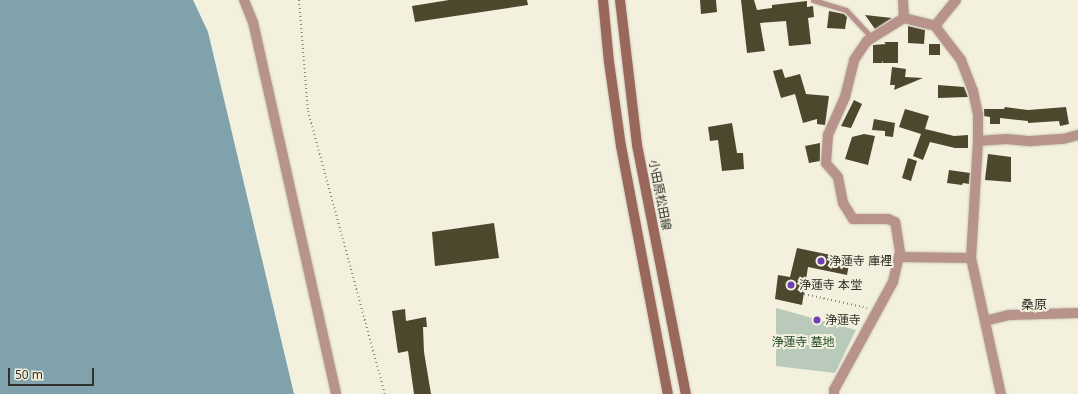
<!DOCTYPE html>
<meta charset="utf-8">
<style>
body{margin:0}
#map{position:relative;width:1078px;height:394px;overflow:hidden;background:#f3f0de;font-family:"Noto Sans","Noto Sans JP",sans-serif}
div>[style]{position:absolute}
.green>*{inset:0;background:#b9cabb}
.water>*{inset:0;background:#7fa2ac}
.building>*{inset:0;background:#4c472d}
.path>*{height:2px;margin-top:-1px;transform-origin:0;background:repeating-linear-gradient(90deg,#89877c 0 1px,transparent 0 4px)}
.roads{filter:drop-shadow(0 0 1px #d0cdbe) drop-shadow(0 0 1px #d0cdbe)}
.lane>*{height:5px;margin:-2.5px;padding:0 2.5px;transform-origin:2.5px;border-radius:2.5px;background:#b8938c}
.street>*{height:10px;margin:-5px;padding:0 5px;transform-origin:5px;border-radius:5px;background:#b8938c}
.secondary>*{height:10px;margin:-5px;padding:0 5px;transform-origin:5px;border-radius:5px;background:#9a675d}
.dots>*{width:11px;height:11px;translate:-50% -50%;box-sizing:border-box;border:2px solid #f3f0de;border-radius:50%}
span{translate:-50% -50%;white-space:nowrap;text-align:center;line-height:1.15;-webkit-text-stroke:4px #f3f0de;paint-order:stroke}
.street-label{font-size:12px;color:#31302a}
.poi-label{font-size:12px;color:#31302a}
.left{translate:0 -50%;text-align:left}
.park-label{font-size:12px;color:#234b2b}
.neighbourhood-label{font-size:13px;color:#31302a}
.scale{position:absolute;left:8px;top:368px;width:86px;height:18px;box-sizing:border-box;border:2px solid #31302a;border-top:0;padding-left:5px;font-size:12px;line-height:14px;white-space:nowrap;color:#31302a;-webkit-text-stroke:3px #f3f0de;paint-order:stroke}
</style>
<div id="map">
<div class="green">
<div style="clip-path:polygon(776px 308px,856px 330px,835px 373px,776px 366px)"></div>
</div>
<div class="water">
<div style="clip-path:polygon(0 0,193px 0,208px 32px,294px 394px,0 394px)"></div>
</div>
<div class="building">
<div style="clip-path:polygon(449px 0,527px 0,528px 5px,415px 22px,412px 6px)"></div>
<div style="clip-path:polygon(700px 0,716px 0,717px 12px,701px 14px)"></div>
<div style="clip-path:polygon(741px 0,754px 0,757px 10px,772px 8px,772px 5px,807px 1px,807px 7px,813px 6px,814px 17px,808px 18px,811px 44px,789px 46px,786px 21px,760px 23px,765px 51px,747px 53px)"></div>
<div style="clip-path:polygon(829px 11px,844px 14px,847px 17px,845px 29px,827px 28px)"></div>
<div style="clip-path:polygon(865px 15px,892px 18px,875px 29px)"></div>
<div style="clip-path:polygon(908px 26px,925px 30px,924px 44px,908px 43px)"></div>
<div style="clip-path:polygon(884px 42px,898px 42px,898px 63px,883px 63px,883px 61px,882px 63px,873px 63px,873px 45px,886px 44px)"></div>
<div style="clip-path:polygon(929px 44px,940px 44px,940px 55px,929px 55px)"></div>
<div style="clip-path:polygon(892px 67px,906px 69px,905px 77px,923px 78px,894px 90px,895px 85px,890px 85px)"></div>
<div style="clip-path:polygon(782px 69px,785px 78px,800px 74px,806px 94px,829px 96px,825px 125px,817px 124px,817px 119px,803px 123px,795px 94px,781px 98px,773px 71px)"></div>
<div style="clip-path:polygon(938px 85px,964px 87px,968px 97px,938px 98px)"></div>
<div style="clip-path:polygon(854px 100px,862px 104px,851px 128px,841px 126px)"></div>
<div style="clip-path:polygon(1005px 107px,1028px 110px,1066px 107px,1069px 124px,1060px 126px,1059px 121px,1028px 123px,1028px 121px,1000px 118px,1000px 124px,990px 124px,990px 117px,984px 116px,984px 109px,1004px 109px)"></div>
<div style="clip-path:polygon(905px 109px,929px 116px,925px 129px,954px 136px,968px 135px,968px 148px,955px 148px,930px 142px,923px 160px,913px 156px,921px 134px,899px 127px)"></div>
<div style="clip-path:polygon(874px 119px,895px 123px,893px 137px,885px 136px,885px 131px,872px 130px)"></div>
<div style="clip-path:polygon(732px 123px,737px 153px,743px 153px,744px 169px,722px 171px,718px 140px,710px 141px,708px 127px)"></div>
<div style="clip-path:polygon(864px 134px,875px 136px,868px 165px,845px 159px,852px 137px)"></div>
<div style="clip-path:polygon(820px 143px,820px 161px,809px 163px,805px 146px)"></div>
<div style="clip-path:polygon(988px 154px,1011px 157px,1011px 182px,985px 180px)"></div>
<div style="clip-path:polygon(908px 158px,917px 161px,911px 181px,902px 178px)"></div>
<div style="clip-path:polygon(949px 170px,970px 173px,969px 184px,963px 183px,962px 185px,947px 183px)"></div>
<div style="clip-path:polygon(494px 223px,499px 258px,435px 266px,432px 232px)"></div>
<div style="clip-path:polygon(797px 248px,850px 259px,847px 275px,808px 267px,802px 305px,775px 299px,778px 275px,790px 277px)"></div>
<div style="clip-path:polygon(405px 309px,406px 321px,426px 317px,427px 327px,423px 327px,424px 352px,431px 394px,414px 394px,408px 351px,398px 353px,392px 311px)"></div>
</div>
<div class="path">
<div style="left:299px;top:0;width:111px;rotate:85.4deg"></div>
<div style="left:308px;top:111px;width:293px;rotate:74.8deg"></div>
<div style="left:804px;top:294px;width:65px;rotate:12.5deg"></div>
</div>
<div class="roads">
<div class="lane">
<div style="left:813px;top:0;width:34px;rotate:17deg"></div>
<div style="left:846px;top:10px;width:38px;rotate:47deg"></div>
</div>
<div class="street">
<div style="left:244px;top:0;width:24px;rotate:68deg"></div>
<div style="left:253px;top:22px;width:381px;rotate:77.4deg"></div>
<div style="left:903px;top:0;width:18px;rotate:87deg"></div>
<div style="left:956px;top:0;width:33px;rotate:129deg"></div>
<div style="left:935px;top:26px;width:43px;rotate:52.6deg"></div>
<div style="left:961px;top:60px;width:33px;rotate:69deg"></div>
<div style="left:973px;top:91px;width:24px;rotate:78deg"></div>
<div style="left:978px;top:114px;width:27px;rotate:90deg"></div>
<div style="left:978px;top:141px;width:28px;rotate:-4deg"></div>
<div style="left:1006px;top:139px;width:25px;rotate:5deg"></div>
<div style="left:1031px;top:141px;width:32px;rotate:-4deg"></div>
<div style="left:1063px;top:139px;width:16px;rotate:-15deg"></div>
<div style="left:978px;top:141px;width:117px;rotate:93.4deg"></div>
<div style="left:971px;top:258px;width:139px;rotate:77.6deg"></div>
<div style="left:899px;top:257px;width:72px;rotate:0.8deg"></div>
<div style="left:985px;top:321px;width:25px;rotate:-14deg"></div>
<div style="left:1009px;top:315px;width:69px;rotate:-1.7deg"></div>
<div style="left:834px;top:394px;width:4px;rotate:-90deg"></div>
<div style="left:834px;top:390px;width:123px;rotate:-61.4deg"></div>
<div style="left:893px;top:282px;width:31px;rotate:-77deg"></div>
<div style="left:900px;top:252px;width:30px;rotate:-99deg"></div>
<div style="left:895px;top:222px;width:8px;rotate:-157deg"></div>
<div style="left:888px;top:219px;width:35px;rotate:180deg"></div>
<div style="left:853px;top:219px;width:19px;rotate:-122deg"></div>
<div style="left:843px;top:203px;width:26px;rotate:-101deg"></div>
<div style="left:838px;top:177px;width:18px;rotate:-131deg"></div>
<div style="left:826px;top:163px;width:28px;rotate:-86deg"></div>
<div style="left:828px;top:135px;width:42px;rotate:-65.9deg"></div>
<div style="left:845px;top:97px;width:38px;rotate:-76deg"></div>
<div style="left:854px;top:60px;width:23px;rotate:-56deg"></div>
<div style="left:867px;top:41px;width:44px;rotate:-31.9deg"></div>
<div style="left:904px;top:18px;width:32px;rotate:14deg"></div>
</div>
<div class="secondary">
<div style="left:603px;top:0;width:62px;rotate:84.5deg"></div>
<div style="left:609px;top:62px;width:85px;rotate:81.9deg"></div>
<div style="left:621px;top:146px;width:252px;rotate:79.3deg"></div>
<div style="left:620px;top:0;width:146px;rotate:83.3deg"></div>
<div style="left:637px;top:145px;width:254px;rotate:78.9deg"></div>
</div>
</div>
<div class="dots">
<div style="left:821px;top:261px;background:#6e3eb6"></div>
<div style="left:791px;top:285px;background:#6e3eb6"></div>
<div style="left:817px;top:320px;background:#6e3eb6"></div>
</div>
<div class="street-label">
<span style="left:660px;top:195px;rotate:79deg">小田原松田線</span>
</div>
<div class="poi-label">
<span class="left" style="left:829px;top:261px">浄蓮寺 庫裡</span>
<span class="left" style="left:799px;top:285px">浄蓮寺 本堂</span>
<span class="left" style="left:825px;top:320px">浄蓮寺</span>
</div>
<div class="park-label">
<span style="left:803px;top:342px">浄蓮寺 墓地</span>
</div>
<div class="neighbourhood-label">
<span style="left:1034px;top:304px">桑原</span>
</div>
<div class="scale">50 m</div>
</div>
